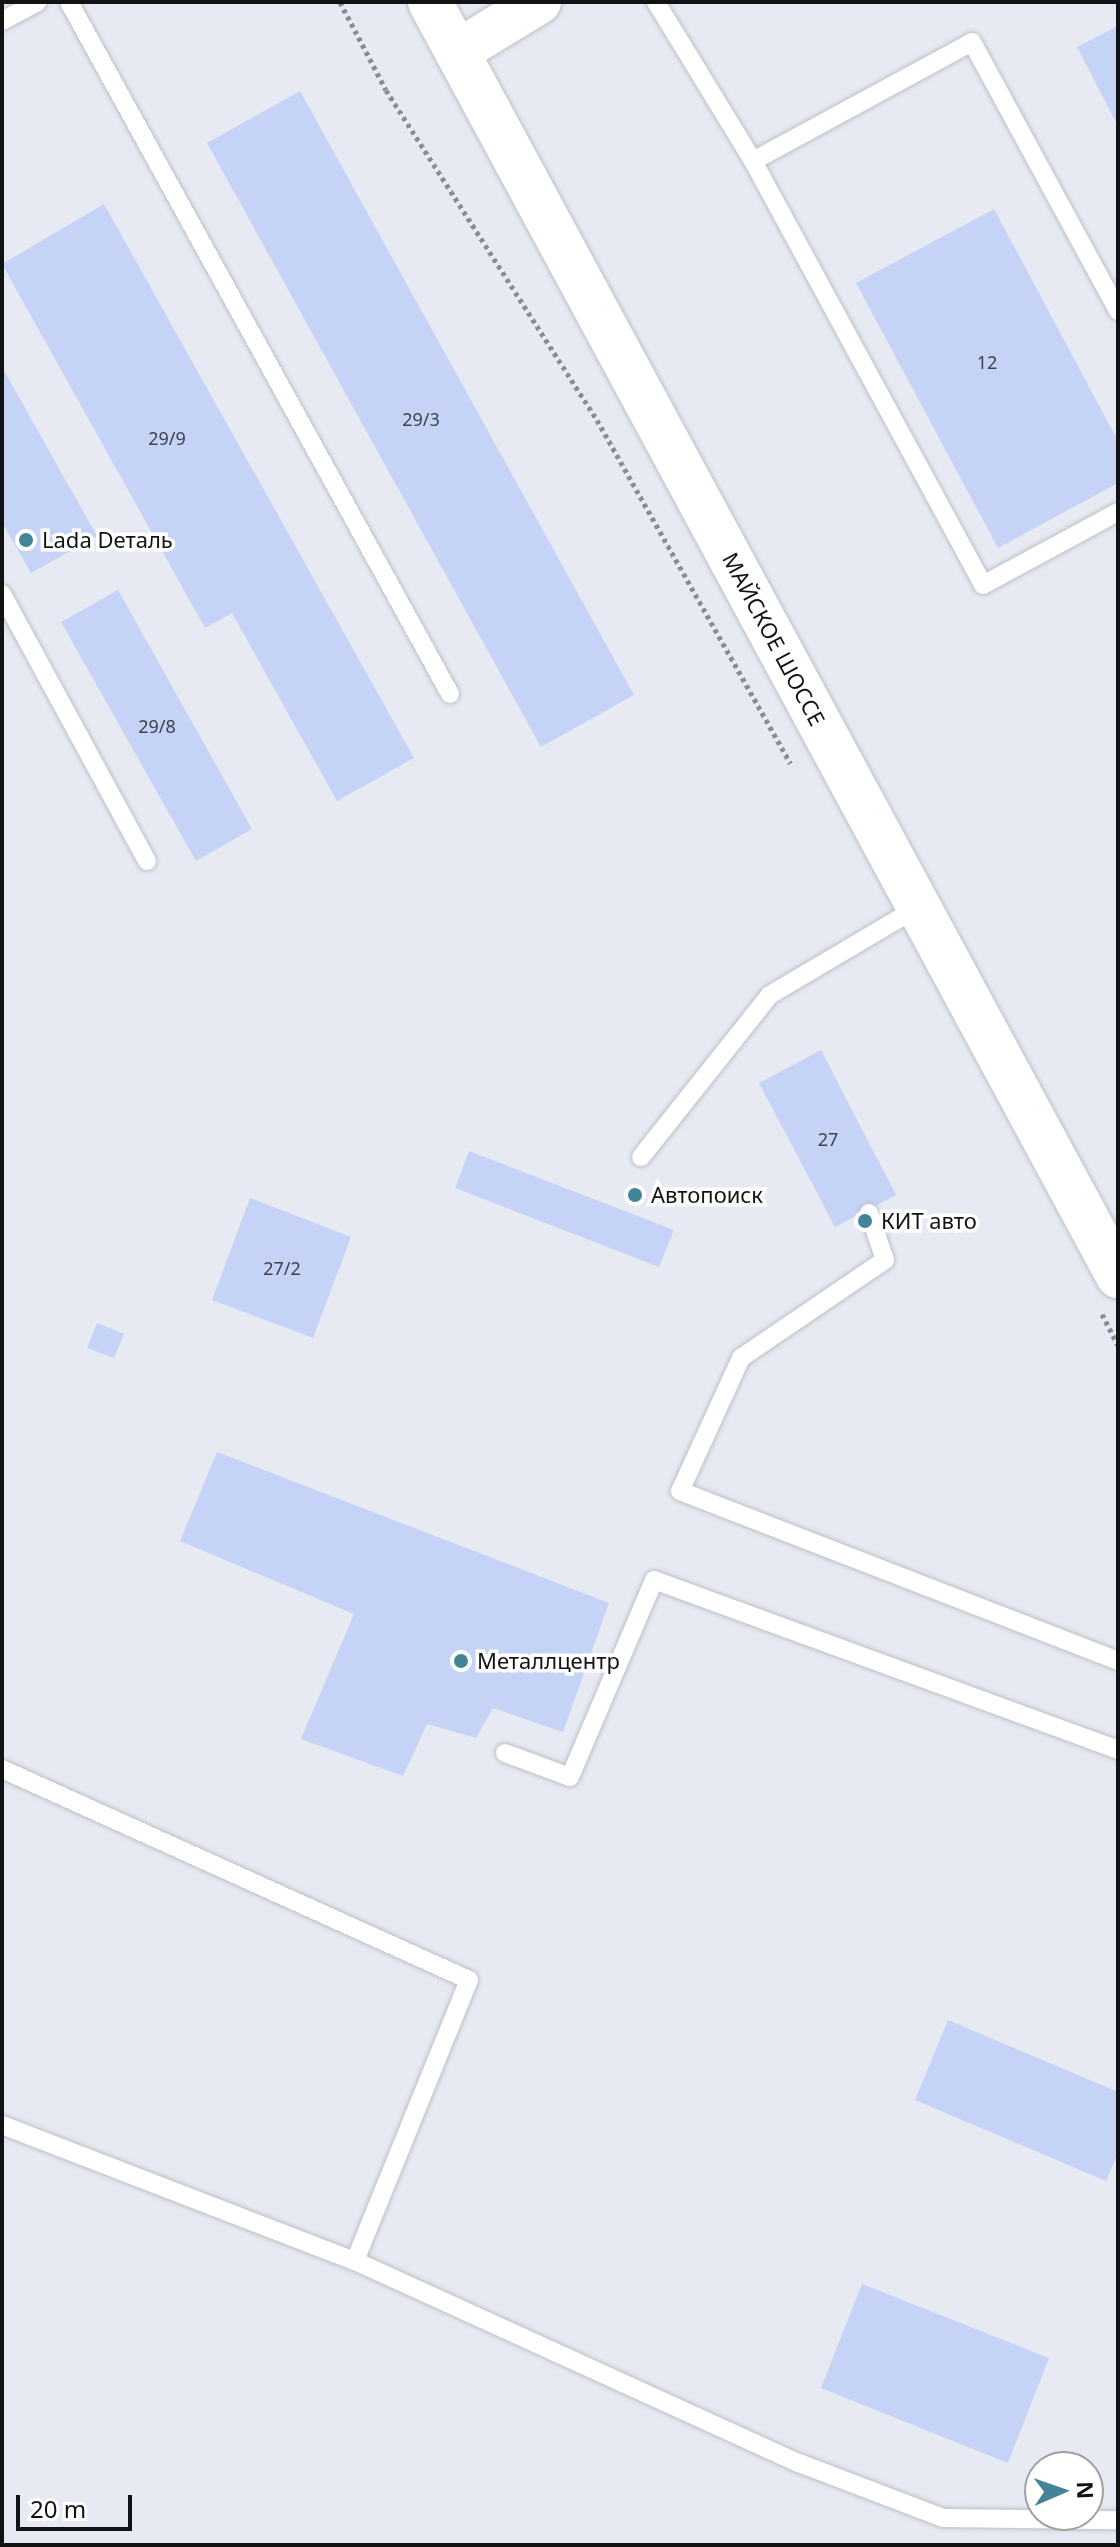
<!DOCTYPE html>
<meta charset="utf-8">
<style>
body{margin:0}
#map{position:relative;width:1120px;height:2547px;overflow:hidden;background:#e7eaf2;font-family:"Noto Sans",sans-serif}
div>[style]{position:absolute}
.building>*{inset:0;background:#c5d3f6}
.path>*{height:5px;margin-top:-2.5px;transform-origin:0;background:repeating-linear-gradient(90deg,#8b8d92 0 4px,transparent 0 8px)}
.roads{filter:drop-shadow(0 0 2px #bdc0c7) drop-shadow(0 0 2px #bdc0c7)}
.service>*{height:18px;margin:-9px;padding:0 9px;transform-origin:9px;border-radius:9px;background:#fff}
.tertiary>*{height:44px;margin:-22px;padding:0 22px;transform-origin:22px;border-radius:22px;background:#fff}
.dots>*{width:22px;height:22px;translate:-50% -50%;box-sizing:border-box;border:4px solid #fff;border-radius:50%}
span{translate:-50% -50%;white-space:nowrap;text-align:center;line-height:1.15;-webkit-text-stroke:7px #fff;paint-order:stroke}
.number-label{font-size:18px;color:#3e424c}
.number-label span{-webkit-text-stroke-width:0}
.poi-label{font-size:22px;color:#111214}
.left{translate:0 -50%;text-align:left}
.street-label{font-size:22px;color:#111214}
.frame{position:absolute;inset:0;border:4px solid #111214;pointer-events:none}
.north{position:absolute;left:1024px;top:2451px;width:80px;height:80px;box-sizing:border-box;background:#fff;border:2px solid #a0a0a1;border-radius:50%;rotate:88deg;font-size:22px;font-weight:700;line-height:32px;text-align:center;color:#111214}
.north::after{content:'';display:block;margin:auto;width:28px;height:36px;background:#438496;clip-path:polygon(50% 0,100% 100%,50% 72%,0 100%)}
.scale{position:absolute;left:16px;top:2495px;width:116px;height:36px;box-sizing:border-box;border:4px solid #111214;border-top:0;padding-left:10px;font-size:24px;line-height:28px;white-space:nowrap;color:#111214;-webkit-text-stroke:6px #fff;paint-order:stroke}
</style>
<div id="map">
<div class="building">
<div style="clip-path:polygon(1118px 26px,1118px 126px,1077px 47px)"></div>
<div style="clip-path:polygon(300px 91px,634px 695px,541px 747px,207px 143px)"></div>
<div style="clip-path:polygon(104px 204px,414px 758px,337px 801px,232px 613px,205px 628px,2px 264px)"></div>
<div style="clip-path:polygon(994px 209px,1118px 441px,1118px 483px,998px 548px,856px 283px)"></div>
<div style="clip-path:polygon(2px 367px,97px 536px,31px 573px,2px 522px)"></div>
<div style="clip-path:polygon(118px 590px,252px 829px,196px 861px,61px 622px)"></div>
<div style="clip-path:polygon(821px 1050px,896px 1195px,835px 1227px,759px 1083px)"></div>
<div style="clip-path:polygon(469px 1151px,674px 1230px,659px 1267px,455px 1188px)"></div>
<div style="clip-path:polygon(250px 1198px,351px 1237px,313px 1338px,212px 1300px)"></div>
<div style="clip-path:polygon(97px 1323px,124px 1334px,114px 1358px,87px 1348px)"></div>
<div style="clip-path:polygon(217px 1452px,609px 1603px,563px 1732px,493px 1708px,476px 1738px,427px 1724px,403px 1776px,301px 1739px,354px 1614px,180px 1541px)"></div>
<div style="clip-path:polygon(948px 2020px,1118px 2092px,1118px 2153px,1106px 2181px,915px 2100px)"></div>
<div style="clip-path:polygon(862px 2284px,1049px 2358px,1008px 2463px,821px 2388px)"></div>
</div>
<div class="path">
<div style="left:340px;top:2px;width:99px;rotate:62.4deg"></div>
<div style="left:386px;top:90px;width:392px;rotate:57.4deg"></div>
<div style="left:597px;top:420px;width:394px;rotate:60.6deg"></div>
<div style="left:1102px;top:1314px;width:35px;rotate:63deg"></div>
</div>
<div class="roads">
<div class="service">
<div style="left:69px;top:2px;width:790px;rotate:61.16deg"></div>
<div style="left:656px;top:2px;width:186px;rotate:58.6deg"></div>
<div style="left:753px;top:161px;width:482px;rotate:61.5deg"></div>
<div style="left:983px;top:585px;width:153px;rotate:-28.4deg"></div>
<div style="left:2px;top:21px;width:40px;rotate:-28deg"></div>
<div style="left:753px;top:161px;width:249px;rotate:-28.5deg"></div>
<div style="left:972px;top:42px;width:306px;rotate:61.5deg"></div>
<div style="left:2px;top:594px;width:304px;rotate:61.5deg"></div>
<div style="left:641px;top:1157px;width:207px;rotate:-51.5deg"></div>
<div style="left:770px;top:995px;width:173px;rotate:-30.6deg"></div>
<div style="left:869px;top:1213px;width:50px;rotate:71.2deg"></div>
<div style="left:885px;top:1260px;width:174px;rotate:145.8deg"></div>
<div style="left:741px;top:1358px;width:146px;rotate:114.6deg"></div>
<div style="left:680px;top:1491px;width:470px;rotate:21.2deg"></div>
<div style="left:505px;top:1753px;width:69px;rotate:20.3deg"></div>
<div style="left:570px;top:1777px;width:214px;rotate:-66.9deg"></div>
<div style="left:654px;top:1580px;width:494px;rotate:20.1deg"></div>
<div style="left:2px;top:1769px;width:512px;rotate:24.31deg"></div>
<div style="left:469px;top:1980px;width:303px;rotate:112.1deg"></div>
<div style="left:2px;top:2125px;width:378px;rotate:21.1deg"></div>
<div style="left:355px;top:2261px;width:488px;rotate:24.5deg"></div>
<div style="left:799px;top:2463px;width:154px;rotate:20.9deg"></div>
<div style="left:943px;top:2518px;width:175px;rotate:0.7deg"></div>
</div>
<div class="tertiary">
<div style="left:430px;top:2px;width:1448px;rotate:61.63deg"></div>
<div style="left:457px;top:52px;width:96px;rotate:-31.4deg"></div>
</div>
</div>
<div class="dots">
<div style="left:26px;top:540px;background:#438496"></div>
<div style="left:635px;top:1195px;background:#438496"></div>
<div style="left:865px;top:1221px;background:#438496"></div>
<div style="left:461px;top:1661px;background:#438496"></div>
</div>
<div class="number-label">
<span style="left:987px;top:362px">12</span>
<span style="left:421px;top:419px">29/3</span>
<span style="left:167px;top:438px">29/9</span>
<span style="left:157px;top:726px">29/8</span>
<span style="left:828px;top:1139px">27</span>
<span style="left:282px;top:1268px">27/2</span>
</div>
<div class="poi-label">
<span class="left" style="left:42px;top:540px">Lada Dеталь</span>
<span class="left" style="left:651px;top:1195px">Автопоиск</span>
<span class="left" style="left:881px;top:1221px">КИТ авто</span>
<span class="left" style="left:477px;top:1661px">Металлцентр</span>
</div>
<div class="street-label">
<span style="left:774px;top:639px;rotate:62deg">МАЙСКОЕ ШОССЕ</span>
</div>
<div class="frame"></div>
<div class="north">N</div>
<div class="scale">20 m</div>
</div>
